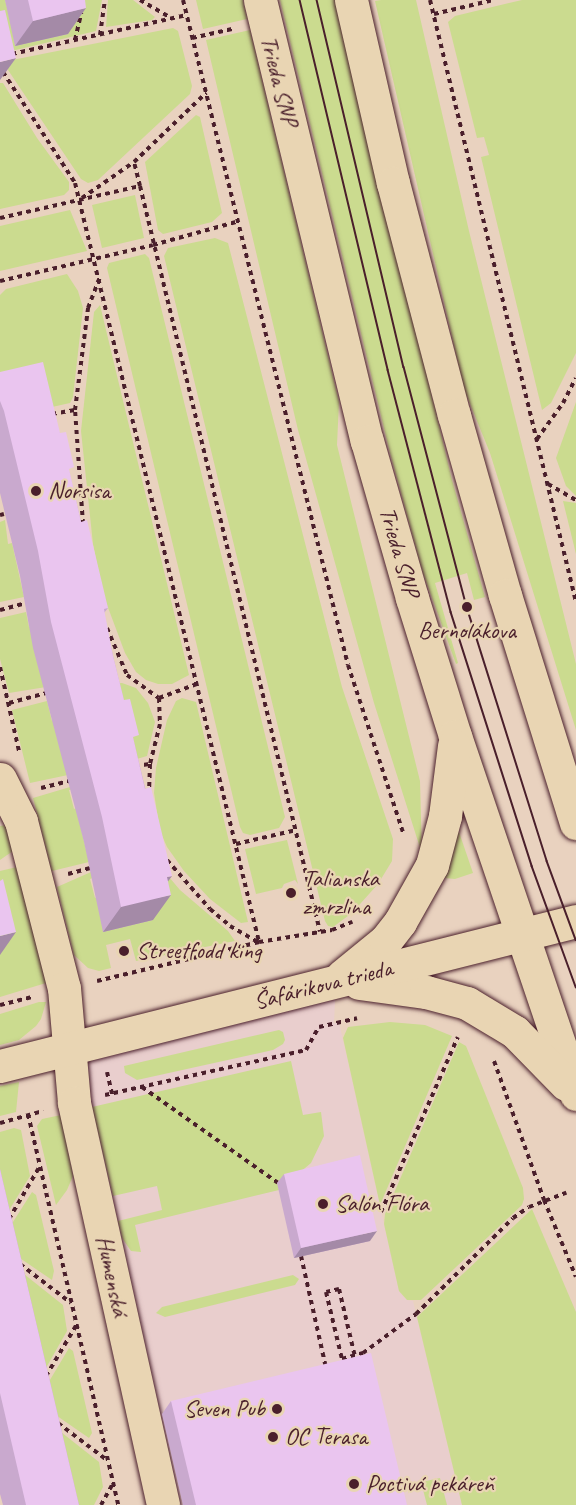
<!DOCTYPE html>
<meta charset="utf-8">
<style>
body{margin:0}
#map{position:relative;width:576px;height:1505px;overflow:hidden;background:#e9d2bf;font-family:Caveat,sans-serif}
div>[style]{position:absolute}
.built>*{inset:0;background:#e9cecd}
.green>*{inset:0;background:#cbdb8f}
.path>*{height:4px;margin-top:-2px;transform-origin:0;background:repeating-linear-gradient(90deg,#4a1f2b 0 4.5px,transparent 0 9px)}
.roads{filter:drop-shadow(0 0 2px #4a1f2b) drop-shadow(0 0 2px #4a1f2b)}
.minor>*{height:33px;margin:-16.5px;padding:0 16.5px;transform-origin:16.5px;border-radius:16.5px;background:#e9d5b3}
.tram>*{height:1.5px;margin:-0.75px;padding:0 0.75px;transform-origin:0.75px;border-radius:0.75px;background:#4a1f2b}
.path-bridge>*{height:4px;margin-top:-2px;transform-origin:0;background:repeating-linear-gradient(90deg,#4a1f2b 0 4.5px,transparent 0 9px)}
.wall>*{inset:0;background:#c9a9ce}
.shaded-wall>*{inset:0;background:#a48aa7}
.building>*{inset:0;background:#eac5ef}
.dots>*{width:16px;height:16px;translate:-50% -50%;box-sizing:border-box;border:3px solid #e9d5b3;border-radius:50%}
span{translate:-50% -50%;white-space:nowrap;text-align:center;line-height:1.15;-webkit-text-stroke:4.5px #e9d5b3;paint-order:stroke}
.street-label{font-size:24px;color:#4a1f2b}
.poi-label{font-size:24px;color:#4a1f2b}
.left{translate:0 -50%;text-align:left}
.right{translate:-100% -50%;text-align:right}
</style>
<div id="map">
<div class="built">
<div style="clip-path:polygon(336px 982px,334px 1023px,339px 1022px,399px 1291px,407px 1300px,413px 1301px,462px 1505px,163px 1505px,69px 1046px)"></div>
</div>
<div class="green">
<div style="clip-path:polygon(0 0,5px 0,17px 43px,16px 46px,65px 0,102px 0,96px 31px,7px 52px,0 45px)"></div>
<div style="clip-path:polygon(108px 0,133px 0,155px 17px,152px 20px,106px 27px)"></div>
<div style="clip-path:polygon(196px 0,243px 0,247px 19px,203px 29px)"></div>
<div style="clip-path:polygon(280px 0,337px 0,452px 480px,485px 597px,474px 600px,467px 573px,435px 583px,458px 663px,456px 664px,423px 573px,390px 453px)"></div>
<div style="clip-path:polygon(381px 0,416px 0,469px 231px,576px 664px,576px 730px,490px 453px,464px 389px,375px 1px)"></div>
<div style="clip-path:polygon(522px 0,576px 0,576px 353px,551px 403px,542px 410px,481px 157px,489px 155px,484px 137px,477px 138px,448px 22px,455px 16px)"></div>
<div style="clip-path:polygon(173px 28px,178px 31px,192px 86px,190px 94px,98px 180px,88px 183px,81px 179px,6px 67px,12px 60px)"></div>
<div style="clip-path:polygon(250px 30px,339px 402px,337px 445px,420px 781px,422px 854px,374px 703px,298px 430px,206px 40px)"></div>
<div style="clip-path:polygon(0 83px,3px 83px,37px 138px,69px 182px,69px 190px,64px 195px,0 209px)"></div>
<div style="clip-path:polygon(196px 115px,200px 117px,222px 213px,212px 222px,163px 234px,158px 230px,145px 162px)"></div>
<div style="clip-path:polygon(135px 195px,144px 238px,102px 248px,92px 205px)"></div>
<div style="clip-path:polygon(70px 210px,87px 251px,0 271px,0 226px)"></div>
<div style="clip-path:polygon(215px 238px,228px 243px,342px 687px,393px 839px,392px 861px,378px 884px,352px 913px,333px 927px,328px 926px,325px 921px,164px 256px,168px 248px)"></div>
<div style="clip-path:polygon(145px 254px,149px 258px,285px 817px,279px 828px,250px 835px,243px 833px,240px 827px,107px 268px,109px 263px)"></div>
<div style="clip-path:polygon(67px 274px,78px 291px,83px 308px,73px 397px,70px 403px,43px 409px,0 393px,0 295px,6px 289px)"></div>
<div style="clip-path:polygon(100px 305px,189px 675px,172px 684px,158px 684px,146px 680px,136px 672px,125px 653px,103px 594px,93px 544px,81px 431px,94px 312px)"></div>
<div style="clip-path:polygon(576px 402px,576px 496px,566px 486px,556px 458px)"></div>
<div style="clip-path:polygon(563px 501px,576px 503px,576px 554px)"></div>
<div style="clip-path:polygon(5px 520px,8px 544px,12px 543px,24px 597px,0 602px,0 522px)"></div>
<div style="clip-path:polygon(26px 612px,29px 627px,32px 626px,39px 669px,46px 687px,9px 693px,0 659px,0 618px)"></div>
<div style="clip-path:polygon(122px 683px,136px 688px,148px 703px,155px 722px,147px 756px,116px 765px,112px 684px)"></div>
<div style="clip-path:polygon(182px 698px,196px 702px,248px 922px,241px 923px,210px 899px,184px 871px,167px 847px,160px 831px,154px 793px,156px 768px,167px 720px,176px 701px)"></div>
<div style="clip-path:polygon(47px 701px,52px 721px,54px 720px,68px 775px,30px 783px,12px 710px)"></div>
<div style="clip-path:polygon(70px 787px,71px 790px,69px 790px,74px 809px,76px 808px,89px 862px,52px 871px,33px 798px)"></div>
<div style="clip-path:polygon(7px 825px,13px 851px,0 860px,0 826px)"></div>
<div style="clip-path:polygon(459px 832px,473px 873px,455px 879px,445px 878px,456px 833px)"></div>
<div style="clip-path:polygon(287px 840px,298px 884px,295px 880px,284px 884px,282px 888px,256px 894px,245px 849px)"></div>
<div style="clip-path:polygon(158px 864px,180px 890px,228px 931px,235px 941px,136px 961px,130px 939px,106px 945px,111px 968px,99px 971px,88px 968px,74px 955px,57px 887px,91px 872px,93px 878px,90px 879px,95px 898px)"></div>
<div style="clip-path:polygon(17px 867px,46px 983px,0 997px,0 871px)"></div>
<div style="clip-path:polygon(39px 1002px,46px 1002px,41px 1019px,36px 1026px,19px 1040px,0 1045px,0 1014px)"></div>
<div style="clip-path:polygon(390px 1022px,425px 1025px,452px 1036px,380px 1205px,343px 1038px,348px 1027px)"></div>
<div style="clip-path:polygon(279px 1030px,283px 1032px,285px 1040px,283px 1044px,273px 1050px,137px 1080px,125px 1073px,124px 1066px)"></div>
<div style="clip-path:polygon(459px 1042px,466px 1046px,523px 1188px,524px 1199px,522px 1205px,421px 1300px,407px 1300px,399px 1291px,384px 1224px,385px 1214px)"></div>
<div style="clip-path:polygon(291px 1061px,303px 1115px,321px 1112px,324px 1136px,311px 1163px,298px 1174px,278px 1183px,279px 1190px,135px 1225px,141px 1252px,131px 1251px,122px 1238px,118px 1221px,162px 1210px,157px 1186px,113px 1196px,92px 1107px)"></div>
<div style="clip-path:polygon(19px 1082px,16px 1112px,0 1116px,0 1086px)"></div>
<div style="clip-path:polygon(61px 1115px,73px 1176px,67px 1190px,56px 1205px,37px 1126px,42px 1119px)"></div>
<div style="clip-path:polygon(14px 1128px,21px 1130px,30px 1176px,0 1225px,0 1132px)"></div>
<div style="clip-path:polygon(32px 1192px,36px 1195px,54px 1271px,52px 1280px,8px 1250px,6px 1233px)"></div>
<div style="clip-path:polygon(532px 1209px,576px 1312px,576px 1505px,462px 1505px,417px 1317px)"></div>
<div style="clip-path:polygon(0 1255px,63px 1305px,67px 1331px,30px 1396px)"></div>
<div style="clip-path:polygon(293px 1275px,299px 1279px,295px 1285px,165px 1317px,156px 1313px,162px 1307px)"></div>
<div style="clip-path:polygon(69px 1348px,73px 1351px,92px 1433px,89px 1438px,47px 1409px,44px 1390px)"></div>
<div style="clip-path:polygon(33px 1410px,99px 1462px,103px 1487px,94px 1505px,55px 1505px)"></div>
<div style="clip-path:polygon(440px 1478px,447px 1505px,427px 1505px,421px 1482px)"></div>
</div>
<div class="path">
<div style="left:140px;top:0;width:36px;rotate:30deg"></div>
<div style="left:183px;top:0;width:685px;rotate:76.07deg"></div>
<div style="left:348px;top:665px;width:179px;rotate:71.8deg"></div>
<div style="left:430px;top:0;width:619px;rotate:76.37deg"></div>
<div style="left:434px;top:14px;width:61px;rotate:-13.3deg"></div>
<div style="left:100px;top:35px;width:35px;rotate:-82deg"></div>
<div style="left:192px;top:38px;width:41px;rotate:-12.7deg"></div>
<div style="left:75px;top:40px;width:28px;rotate:-77deg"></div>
<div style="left:12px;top:54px;width:179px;rotate:-12.6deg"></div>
<div style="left:3px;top:72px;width:132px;rotate:57deg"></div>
<div style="left:75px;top:183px;width:781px;rotate:76.37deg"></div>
<div style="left:140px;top:186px;width:25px;rotate:-104deg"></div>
<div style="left:134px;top:162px;width:100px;rotate:-43.8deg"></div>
<div style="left:82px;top:198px;width:63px;rotate:-34.7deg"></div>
<div style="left:0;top:218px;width:144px;rotate:-12.9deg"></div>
<div style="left:140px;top:186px;width:767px;rotate:76.43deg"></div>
<div style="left:0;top:281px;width:157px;rotate:-13.2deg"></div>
<div style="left:153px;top:245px;width:86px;rotate:-15.5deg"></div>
<div style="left:52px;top:414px;width:23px;rotate:-10deg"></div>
<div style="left:537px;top:439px;width:44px;rotate:-54.2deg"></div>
<div style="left:563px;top:403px;width:28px;rotate:-63deg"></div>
<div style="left:548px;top:484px;width:32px;rotate:30deg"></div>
<div style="left:0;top:515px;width:4px;rotate:-14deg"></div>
<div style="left:83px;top:524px;width:114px;rotate:-94deg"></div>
<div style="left:75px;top:410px;width:103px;rotate:-82.7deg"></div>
<div style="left:88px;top:308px;width:33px;rotate:-69deg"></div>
<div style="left:0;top:610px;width:27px;rotate:-15deg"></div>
<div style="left:107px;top:628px;width:51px;rotate:66.9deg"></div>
<div style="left:127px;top:675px;width:39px;rotate:36deg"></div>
<div style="left:159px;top:698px;width:26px;rotate:88deg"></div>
<div style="left:160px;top:724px;width:41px;rotate:104deg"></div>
<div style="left:150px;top:764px;width:26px;rotate:92deg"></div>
<div style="left:0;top:667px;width:86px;rotate:77.3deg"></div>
<div style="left:159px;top:698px;width:40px;rotate:-20.2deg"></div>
<div style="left:9px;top:703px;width:39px;rotate:-15deg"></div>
<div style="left:135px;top:766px;width:15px;rotate:-8deg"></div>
<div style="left:41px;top:788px;width:29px;rotate:-14deg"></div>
<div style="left:236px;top:844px;width:62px;rotate:-13.1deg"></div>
<div style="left:167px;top:860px;width:65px;rotate:48.7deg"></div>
<div style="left:210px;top:909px;width:26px;rotate:40deg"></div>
<div style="left:230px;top:926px;width:32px;rotate:30deg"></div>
<div style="left:68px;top:874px;width:23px;rotate:-15deg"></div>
<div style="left:97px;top:981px;width:167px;rotate:-13.5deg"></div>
<div style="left:259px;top:942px;width:74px;rotate:-9.3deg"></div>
<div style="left:332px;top:930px;width:22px;rotate:-22deg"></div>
<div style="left:0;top:1005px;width:32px;rotate:-14deg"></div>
<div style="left:494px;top:1061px;width:148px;rotate:70.2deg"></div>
<div style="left:544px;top:1200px;width:83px;rotate:67.4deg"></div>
<div style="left:107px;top:1072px;width:23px;rotate:77deg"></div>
<div style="left:142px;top:1087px;width:166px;rotate:35.2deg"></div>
<div style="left:105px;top:1095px;width:206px;rotate:-12.6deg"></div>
<div style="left:306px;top:1050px;width:26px;rotate:-61deg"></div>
<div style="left:319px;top:1027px;width:39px;rotate:-13deg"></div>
<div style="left:28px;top:1114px;width:401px;rotate:77deg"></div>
<div style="left:0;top:1123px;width:45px;rotate:-15.6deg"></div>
<div style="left:381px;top:1212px;width:191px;rotate:-66.3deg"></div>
<div style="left:9px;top:1219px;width:61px;rotate:-59.7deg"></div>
<div style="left:301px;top:1256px;width:115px;rotate:77.4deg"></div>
<div style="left:20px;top:1264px;width:64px;rotate:37.4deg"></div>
<div style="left:339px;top:1289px;width:13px;rotate:167deg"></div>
<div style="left:326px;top:1292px;width:69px;rotate:76.6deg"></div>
<div style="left:342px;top:1359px;width:22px;rotate:-16deg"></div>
<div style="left:363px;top:1353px;width:66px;rotate:-36.3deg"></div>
<div style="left:416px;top:1314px;width:136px;rotate:-44.7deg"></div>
<div style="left:513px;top:1218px;width:19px;rotate:-35deg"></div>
<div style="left:529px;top:1207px;width:40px;rotate:-21deg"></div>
<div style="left:46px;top:1376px;width:61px;rotate:-59.2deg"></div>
<div style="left:58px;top:1423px;width:61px;rotate:37.1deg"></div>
<div style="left:101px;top:1505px;width:25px;rotate:-61deg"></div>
</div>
<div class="roads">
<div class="minor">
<div style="left:260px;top:0;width:454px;rotate:76.4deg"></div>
<div style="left:367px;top:441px;width:163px;rotate:74deg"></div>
<div style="left:412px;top:598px;width:145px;rotate:72.7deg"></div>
<div style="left:455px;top:736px;width:378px;rotate:71.3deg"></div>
<div style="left:351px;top:0;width:188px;rotate:77.1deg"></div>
<div style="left:393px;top:183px;width:240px;rotate:75.3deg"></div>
<div style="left:454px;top:415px;width:187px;rotate:74.2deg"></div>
<div style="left:505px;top:595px;width:239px;rotate:72.7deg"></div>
<div style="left:0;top:779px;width:47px;rotate:63.4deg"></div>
<div style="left:21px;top:821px;width:172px;rotate:75.6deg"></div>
<div style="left:64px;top:988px;width:115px;rotate:85deg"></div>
<div style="left:74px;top:1103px;width:412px;rotate:77.5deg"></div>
<div style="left:342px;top:976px;width:57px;rotate:-39.3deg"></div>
<div style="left:386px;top:940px;width:23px;rotate:-52deg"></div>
<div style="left:400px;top:922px;width:65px;rotate:-60.7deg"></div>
<div style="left:432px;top:865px;width:51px;rotate:-75.1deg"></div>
<div style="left:445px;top:816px;width:71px;rotate:-82.7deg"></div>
<div style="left:359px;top:983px;width:68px;rotate:7.7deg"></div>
<div style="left:426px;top:992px;width:42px;rotate:15deg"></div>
<div style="left:467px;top:1003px;width:56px;rotate:31.1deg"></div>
<div style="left:515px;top:1032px;width:73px;rotate:45.6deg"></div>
<div style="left:0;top:1066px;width:594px;rotate:-14.13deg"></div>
</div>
</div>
<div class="tram">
<div style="left:300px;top:0;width:380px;rotate:76.6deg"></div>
<div style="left:388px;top:370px;width:250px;rotate:75.4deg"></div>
<div style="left:451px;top:612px;width:267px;rotate:72.3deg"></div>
<div style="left:532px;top:866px;width:129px;rotate:70deg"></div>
<div style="left:317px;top:0;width:377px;rotate:76.7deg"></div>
<div style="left:404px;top:367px;width:248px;rotate:75.3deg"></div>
<div style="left:467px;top:607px;width:266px;rotate:72.5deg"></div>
<div style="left:547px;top:861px;width:84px;rotate:69.8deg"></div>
</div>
<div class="path-bridge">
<div style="left:339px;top:1289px;width:74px;rotate:76.7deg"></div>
</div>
<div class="wall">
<div style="clip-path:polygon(5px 0,85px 0,68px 34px,15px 46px)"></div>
<div style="clip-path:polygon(0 372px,60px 433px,81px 522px,108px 608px,104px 613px,113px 656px,168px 882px,153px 920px,103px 932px,84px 842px,33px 648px,20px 576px,0 493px)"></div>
<div style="clip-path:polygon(0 1169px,79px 1505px,3px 1505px,0 1494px)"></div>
<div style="clip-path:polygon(284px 1174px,370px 1241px,294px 1258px,277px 1183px)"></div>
<div style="clip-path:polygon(171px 1401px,407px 1505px,183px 1505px,162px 1414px)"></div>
</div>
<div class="shaded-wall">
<div style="clip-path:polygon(86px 8px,68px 34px,15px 46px,33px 21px)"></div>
<div style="clip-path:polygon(16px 58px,0 80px,0 62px)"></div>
<div style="clip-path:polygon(172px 876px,156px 898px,171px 895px,153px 920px,103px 932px,121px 907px,167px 877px)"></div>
<div style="clip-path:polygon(16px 932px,0 955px,0 936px)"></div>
<div style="clip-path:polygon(377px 1231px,370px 1241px,294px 1258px,301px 1248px)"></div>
</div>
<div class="building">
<div style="clip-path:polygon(28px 0,85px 0,86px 8px,33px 21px)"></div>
<div style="clip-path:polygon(5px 10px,16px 58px,0 62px,0 11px)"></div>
<div style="clip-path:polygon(43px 362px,60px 433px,66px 432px,74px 467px,69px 469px,81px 522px,87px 520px,108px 608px,104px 609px,113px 656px,124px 700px,130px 699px,139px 735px,133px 737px,145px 789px,151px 787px,172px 876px,167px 877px,171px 895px,121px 907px,102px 817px,51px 622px,38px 551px,4px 411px,0 401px,0 372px)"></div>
<div style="clip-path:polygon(3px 879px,16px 932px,0 936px,0 881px)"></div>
<div style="clip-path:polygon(360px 1155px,377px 1231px,301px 1248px,284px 1174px)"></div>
<div style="clip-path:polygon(0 1169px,79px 1505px,26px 1505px,0 1393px)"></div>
<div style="clip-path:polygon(371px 1353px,407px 1505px,196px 1505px,171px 1401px)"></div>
</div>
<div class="dots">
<div style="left:36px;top:491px;background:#4a1f2b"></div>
<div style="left:467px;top:607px;background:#4a1f2b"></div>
<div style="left:291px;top:893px;background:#4a1f2b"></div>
<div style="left:124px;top:951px;background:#4a1f2b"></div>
<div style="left:323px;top:1204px;background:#4a1f2b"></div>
<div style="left:277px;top:1409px;background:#4a1f2b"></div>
<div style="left:273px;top:1437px;background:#4a1f2b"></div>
<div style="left:354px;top:1484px;background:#4a1f2b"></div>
</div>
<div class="street-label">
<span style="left:279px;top:81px;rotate:76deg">Trieda SNP</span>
<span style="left:399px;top:552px;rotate:74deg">Trieda SNP</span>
<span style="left:323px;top:985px;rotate:-14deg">Šafárikova trieda</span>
<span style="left:112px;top:1276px;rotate:78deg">Humenská</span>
</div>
<div class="poi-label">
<span class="left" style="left:48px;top:491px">Norsisa</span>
<span style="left:467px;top:631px">Bernolákova</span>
<span class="left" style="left:303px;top:893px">Talianska<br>zmrzlina</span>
<span class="left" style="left:136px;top:951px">Streetfodd king</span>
<span class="left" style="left:335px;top:1204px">Salón Flóra</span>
<span class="right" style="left:265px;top:1409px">Seven Pub</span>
<span class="left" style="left:285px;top:1437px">OC Terasa</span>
<span class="left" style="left:366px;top:1484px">Poctivá pekáreň</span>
</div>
</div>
